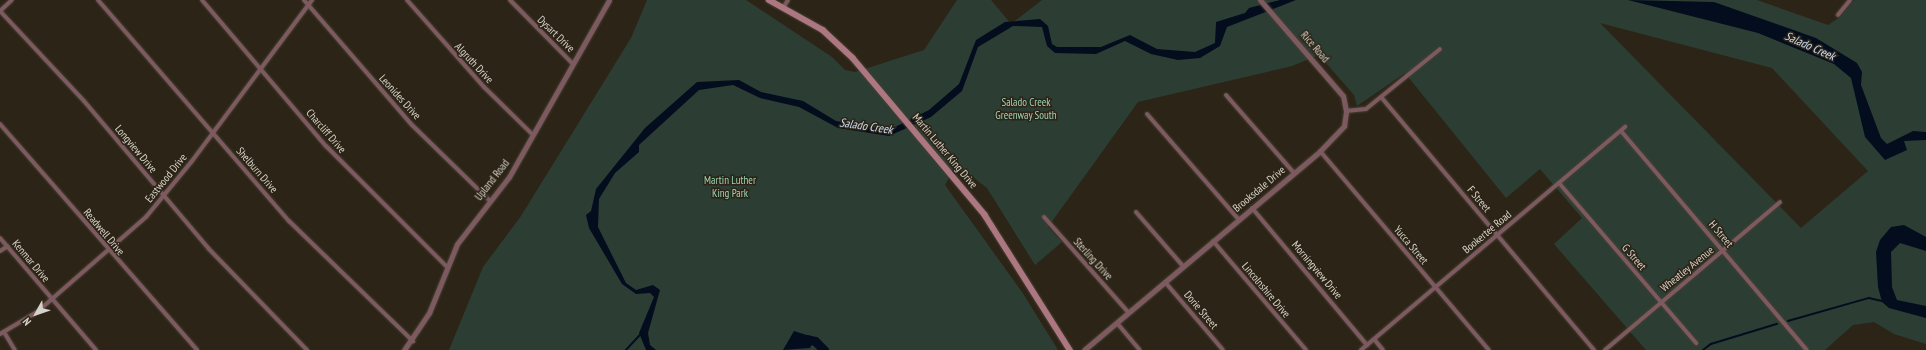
<!DOCTYPE html>
<style>
body{margin:0}
#map{position:relative;width:1926px;height:350px;overflow:hidden;background:#2c2416;font-family:"PT Sans Narrow",sans-serif}
div>[style]{position:absolute}
.green>*{inset:0;background:#2c3e34}
.water>*{inset:0;background:#030d1e}
.stream>*{height:1.5px;margin:-0.75px;padding:0 0.75px;transform-origin:0.75px;border-radius:0.75px;background:#030d1e}
.river>*{height:9px;margin:-4.5px;padding:0 4.5px;transform-origin:4.5px;border-radius:4.5px;background:#030d1e}
.roads{filter:drop-shadow(0 0 1px #474033) drop-shadow(0 0 1px #474033)}
.minor>*{height:4px;margin:-2px;padding:0 2px;transform-origin:2px;border-radius:2px;background:#7c5a60}
.tertiary>*{height:5px;margin:-2.5px;padding:0 2.5px;transform-origin:2.5px;border-radius:2.5px;background:#7c5a60}
.secondary>*{height:5.5px;margin:-2.75px;padding:0 2.75px;transform-origin:2.75px;border-radius:2.75px;background:#ad7782}
span{translate:-50% -50%;white-space:nowrap;text-align:center;line-height:1.15;-webkit-text-stroke:3px #2c2416;paint-order:stroke}
.street-label{font-size:11px;color:#d7d2c9}
.park-label{font-size:11px;color:#9ed4b6}
.water-label{font-size:12px;color:#c8dbf6;font-style:italic}
.north{position:absolute;left:16px;top:294px;width:40px;height:40px;-webkit-text-stroke:3px #2c2416;paint-order:stroke;rotate:230deg;font-size:11px;font-weight:700;line-height:16px;text-align:center;color:#d7d2c9}
.north::after{content:'';display:block;margin:auto;width:14px;height:18px;background:#d7d2c9;clip-path:polygon(50% 0,100% 100%,50% 72%,0 100%)}
</style>
<div id="map">
<div class="green">
<div style="clip-path:polygon(evenodd,647px 0,746px 0,832px 57px,845px 70px,855px 72px,924px 50px,957px 0,991px 0,1011px 24px,1042px 0,1757px 0,1828px 25px,1840px 17px,1854px 0,1926px 0,1926px 344px,1894px 334px,1874px 322px,1853px 325px,1825px 350px,1646px 350px,1554px 244px,1582px 218px,1540px 169px,1506px 198px,1405px 73px,1357px 106px,1354px 95px,1319px 55px,1292px 66px,1138px 102px,1048px 227px,1062px 242px,1035px 265px,987px 188px,968px 173px,957px 170px,951px 174px,945px 185px,1022px 292px,1058px 350px,449px 350px,483px 267px,521px 216px,631px 38px,647px 0,1600px 23px,1772px 68px,1868px 171px,1801px 228px,1600px 23px)"></div>
</div>
<div class="water">
<div style="clip-path:polygon(1280px 0,1296px 0,1227px 27px,1220px 46px,1200px 58px,1178px 60px,1151px 54px,1125px 41px,1096px 54px,1055px 53px,1047px 46px,1042px 27px,1013px 26px,978px 47px,962px 91px,931px 117px,889px 136px,838px 128px,799px 107px,760px 98px,733px 85px,699px 90px,639px 145px,639px 152px,615px 173px,599px 199px,598px 227px,626px 283px,636px 290px,653px 285px,660px 290px,648px 333px,650px 345px,656px 350px,646px 350px,639px 333px,654px 297px,650px 293px,636px 294px,622px 284px,589px 228px,586px 215px,591px 211px,596px 189px,645px 128px,697px 82px,739px 80px,761px 92px,803px 101px,836px 121px,889px 130px,929px 110px,959px 84px,976px 40px,1005px 22px,1040px 19px,1048px 26px,1052px 44px,1057px 47px,1101px 47px,1130px 35px,1157px 49px,1195px 52px,1215px 43px,1216px 22px,1245px 13px,1249px 8px)"></div>
<div style="clip-path:polygon(1628px 0,1714px 2px,1816px 38px,1857px 63px,1862px 72px,1861px 85px,1881px 138px,1887px 144px,1913px 131px,1926px 132px,1926px 140px,1904px 141px,1907px 150px,1885px 160px,1865px 137px,1851px 78px,1834px 64px,1758px 33px)"></div>
<div style="clip-path:polygon(1904px 225px,1926px 237px,1926px 251px,1900px 243px,1891px 252px,1892px 287px,1897px 300px,1926px 306px,1926px 318px,1889px 308px,1882px 302px,1878px 287px,1876px 252px,1880px 240px,1891px 227px)"></div>
<div style="clip-path:polygon(794px 331px,816px 338px,829px 350px,814px 341px,810px 348px,783px 350px)"></div>
</div>
<div class="stream">
<div style="left:1788px;top:321px;width:84px;rotate:-15.9deg"></div>
<div style="left:1869px;top:298px;width:13px;rotate:13deg"></div>
<div style="left:626px;top:350px;width:22px;rotate:-47deg"></div>
<div style="left:1703px;top:350px;width:10px;rotate:-37deg"></div>
<div style="left:1711px;top:344px;width:69px;rotate:-16.9deg"></div>
</div>
<div class="river">
<div style="left:807px;top:339px;width:8px;rotate:14deg"></div>
<div style="left:815px;top:341px;width:13px;rotate:45deg"></div>
</div>
<div class="roads">
<div class="minor">
<div style="left:98px;top:0;width:292px;rotate:49.2deg"></div>
<div style="left:289px;top:221px;width:173px;rotate:44.1deg"></div>
<div style="left:202px;top:0;width:192px;rotate:49.7deg"></div>
<div style="left:326px;top:146px;width:170px;rotate:45deg"></div>
<div style="left:304px;top:0;width:165px;rotate:49.2deg"></div>
<div style="left:412px;top:125px;width:107px;rotate:44.2deg"></div>
<div style="left:407px;top:0;width:116px;rotate:48.5deg"></div>
<div style="left:484px;top:87px;width:67px;rotate:44.4deg"></div>
<div style="left:510px;top:0;width:90px;rotate:45.5deg"></div>
<div style="left:783px;top:8px;width:9px;rotate:-58deg"></div>
<div style="left:0;top:11px;width:123px;rotate:47deg"></div>
<div style="left:84px;top:101px;width:194px;rotate:49.8deg"></div>
<div style="left:209px;top:249px;width:141px;rotate:45.9deg"></div>
<div style="left:0;top:11px;width:16px;rotate:-43deg"></div>
<div style="left:1838px;top:15px;width:19px;rotate:-51deg"></div>
<div style="left:1226px;top:95px;width:103px;rotate:48.9deg"></div>
<div style="left:1381px;top:97px;width:331px;rotate:49.9deg"></div>
<div style="left:1346px;top:111px;width:20px;rotate:-6deg"></div>
<div style="left:1366px;top:109px;width:95px;rotate:-39deg"></div>
<div style="left:1147px;top:114px;width:140px;rotate:49deg"></div>
<div style="left:0;top:124px;width:300px;rotate:48.9deg"></div>
<div style="left:1621px;top:131px;width:287px;rotate:49.7deg"></div>
<div style="left:1320px;top:151px;width:261px;rotate:49.7deg"></div>
<div style="left:1559px;top:183px;width:211px;rotate:49.4deg"></div>
<div style="left:1252px;top:208px;width:179px;rotate:50deg"></div>
<div style="left:1136px;top:212px;width:72px;rotate:49deg"></div>
<div style="left:1044px;top:217px;width:128px;rotate:48.5deg"></div>
<div style="left:0;top:238px;width:148px;rotate:49.4deg"></div>
<div style="left:1213px;top:241px;width:143px;rotate:49.5deg"></div>
<div style="left:0;top:251px;width:9px;rotate:-32deg"></div>
<div style="left:1165px;top:282px;width:89px;rotate:49.5deg"></div>
<div style="left:1117px;top:323px;width:35px;rotate:50deg"></div>
<div style="left:4px;top:332px;width:21px;rotate:59deg"></div>
<div style="left:0;top:334px;width:43px;rotate:-30.7deg"></div>
<div style="left:37px;top:312px;width:145px;rotate:-41.1deg"></div>
<div style="left:146px;top:217px;width:72px;rotate:-50.6deg"></div>
<div style="left:192px;top:161px;width:201px;rotate:-53.3deg"></div>
<div style="left:1374px;top:339px;width:14px;rotate:51deg"></div>
<div style="left:1361px;top:350px;width:346px;rotate:-40.2deg"></div>
<div style="left:1605px;top:350px;width:229px;rotate:-40.2deg"></div>
</div>
<div class="tertiary">
<div style="left:404px;top:350px;width:45px;rotate:-56deg"></div>
<div style="left:429px;top:313px;width:74px;rotate:-67.9deg"></div>
<div style="left:457px;top:244px;width:85px;rotate:-52.2deg"></div>
<div style="left:509px;top:177px;width:203px;rotate:-60.5deg"></div>
<div style="left:1084px;top:350px;width:309px;rotate:-40.1deg"></div>
<div style="left:1320px;top:151px;width:35px;rotate:-46deg"></div>
<div style="left:1344px;top:126px;width:15px;rotate:-82deg"></div>
<div style="left:1346px;top:111px;width:15px;rotate:-101deg"></div>
<div style="left:1343px;top:96px;width:127px;rotate:-130.8deg"></div>
</div>
<div class="secondary">
<div style="left:769px;top:0;width:62px;rotate:29.1deg"></div>
<div style="left:823px;top:30px;width:41px;rotate:43deg"></div>
<div style="left:853px;top:58px;width:205px;rotate:49.9deg"></div>
<div style="left:985px;top:215px;width:160px;rotate:57.8deg"></div>
</div>
</div>
<div class="street-label">
<span style="left:556px;top:34px;rotate:44deg">Dysart Drive</span>
<span style="left:1315px;top:47px;rotate:49deg">Rice Road</span>
<span style="left:474px;top:63px;rotate:47deg">Algruth Drive</span>
<span style="left:400px;top:97px;rotate:48deg">Leonides Drive</span>
<span style="left:326px;top:131px;rotate:49deg">Charcliff Drive</span>
<span style="left:136px;top:149px;rotate:50deg">Longview Drive</span>
<span style="left:945px;top:151px;rotate:50deg">Martin Luther King Drive</span>
<span style="left:257px;top:170px;rotate:49deg">Shelburn Drive</span>
<span style="left:166px;top:178px;rotate:-51deg">Eastwood Drive</span>
<span style="left:492px;top:180px;rotate:-52deg">Upland Road</span>
<span style="left:1259px;top:189px;rotate:-40deg">Brooksdale Drive</span>
<span style="left:1479px;top:199px;rotate:50deg">F Street</span>
<span style="left:104px;top:232px;rotate:50deg">Readwell Drive</span>
<span style="left:1487px;top:232px;rotate:-40deg">Bookertee Road</span>
<span style="left:1721px;top:234px;rotate:50deg">H Street</span>
<span style="left:1411px;top:245px;rotate:50deg">Yucca Street</span>
<span style="left:1634px;top:257px;rotate:49deg">G Street</span>
<span style="left:1093px;top:259px;rotate:48deg">Sterling Drive</span>
<span style="left:31px;top:261px;rotate:50deg">Kenmar Drive</span>
<span style="left:1687px;top:269px;rotate:-39deg">Wheatley Avenue</span>
<span style="left:1317px;top:270px;rotate:50deg">Morningview Drive</span>
<span style="left:1266px;top:290px;rotate:50deg">Lincolnshire Drive</span>
<span style="left:1201px;top:310px;rotate:50deg">Dorie Street</span>
</div>
<div class="park-label">
<span style="left:1026px;top:109px">Salado Creek<br>Greenway South</span>
<span style="left:730px;top:187px">Martin Luther<br>King Park</span>
</div>
<div class="water-label">
<span style="left:1810px;top:46px;rotate:24deg">Salado Creek</span>
<span style="left:866px;top:126px;rotate:8deg">Salado Creek</span>
</div>
<div class="north">N</div>
</div>
